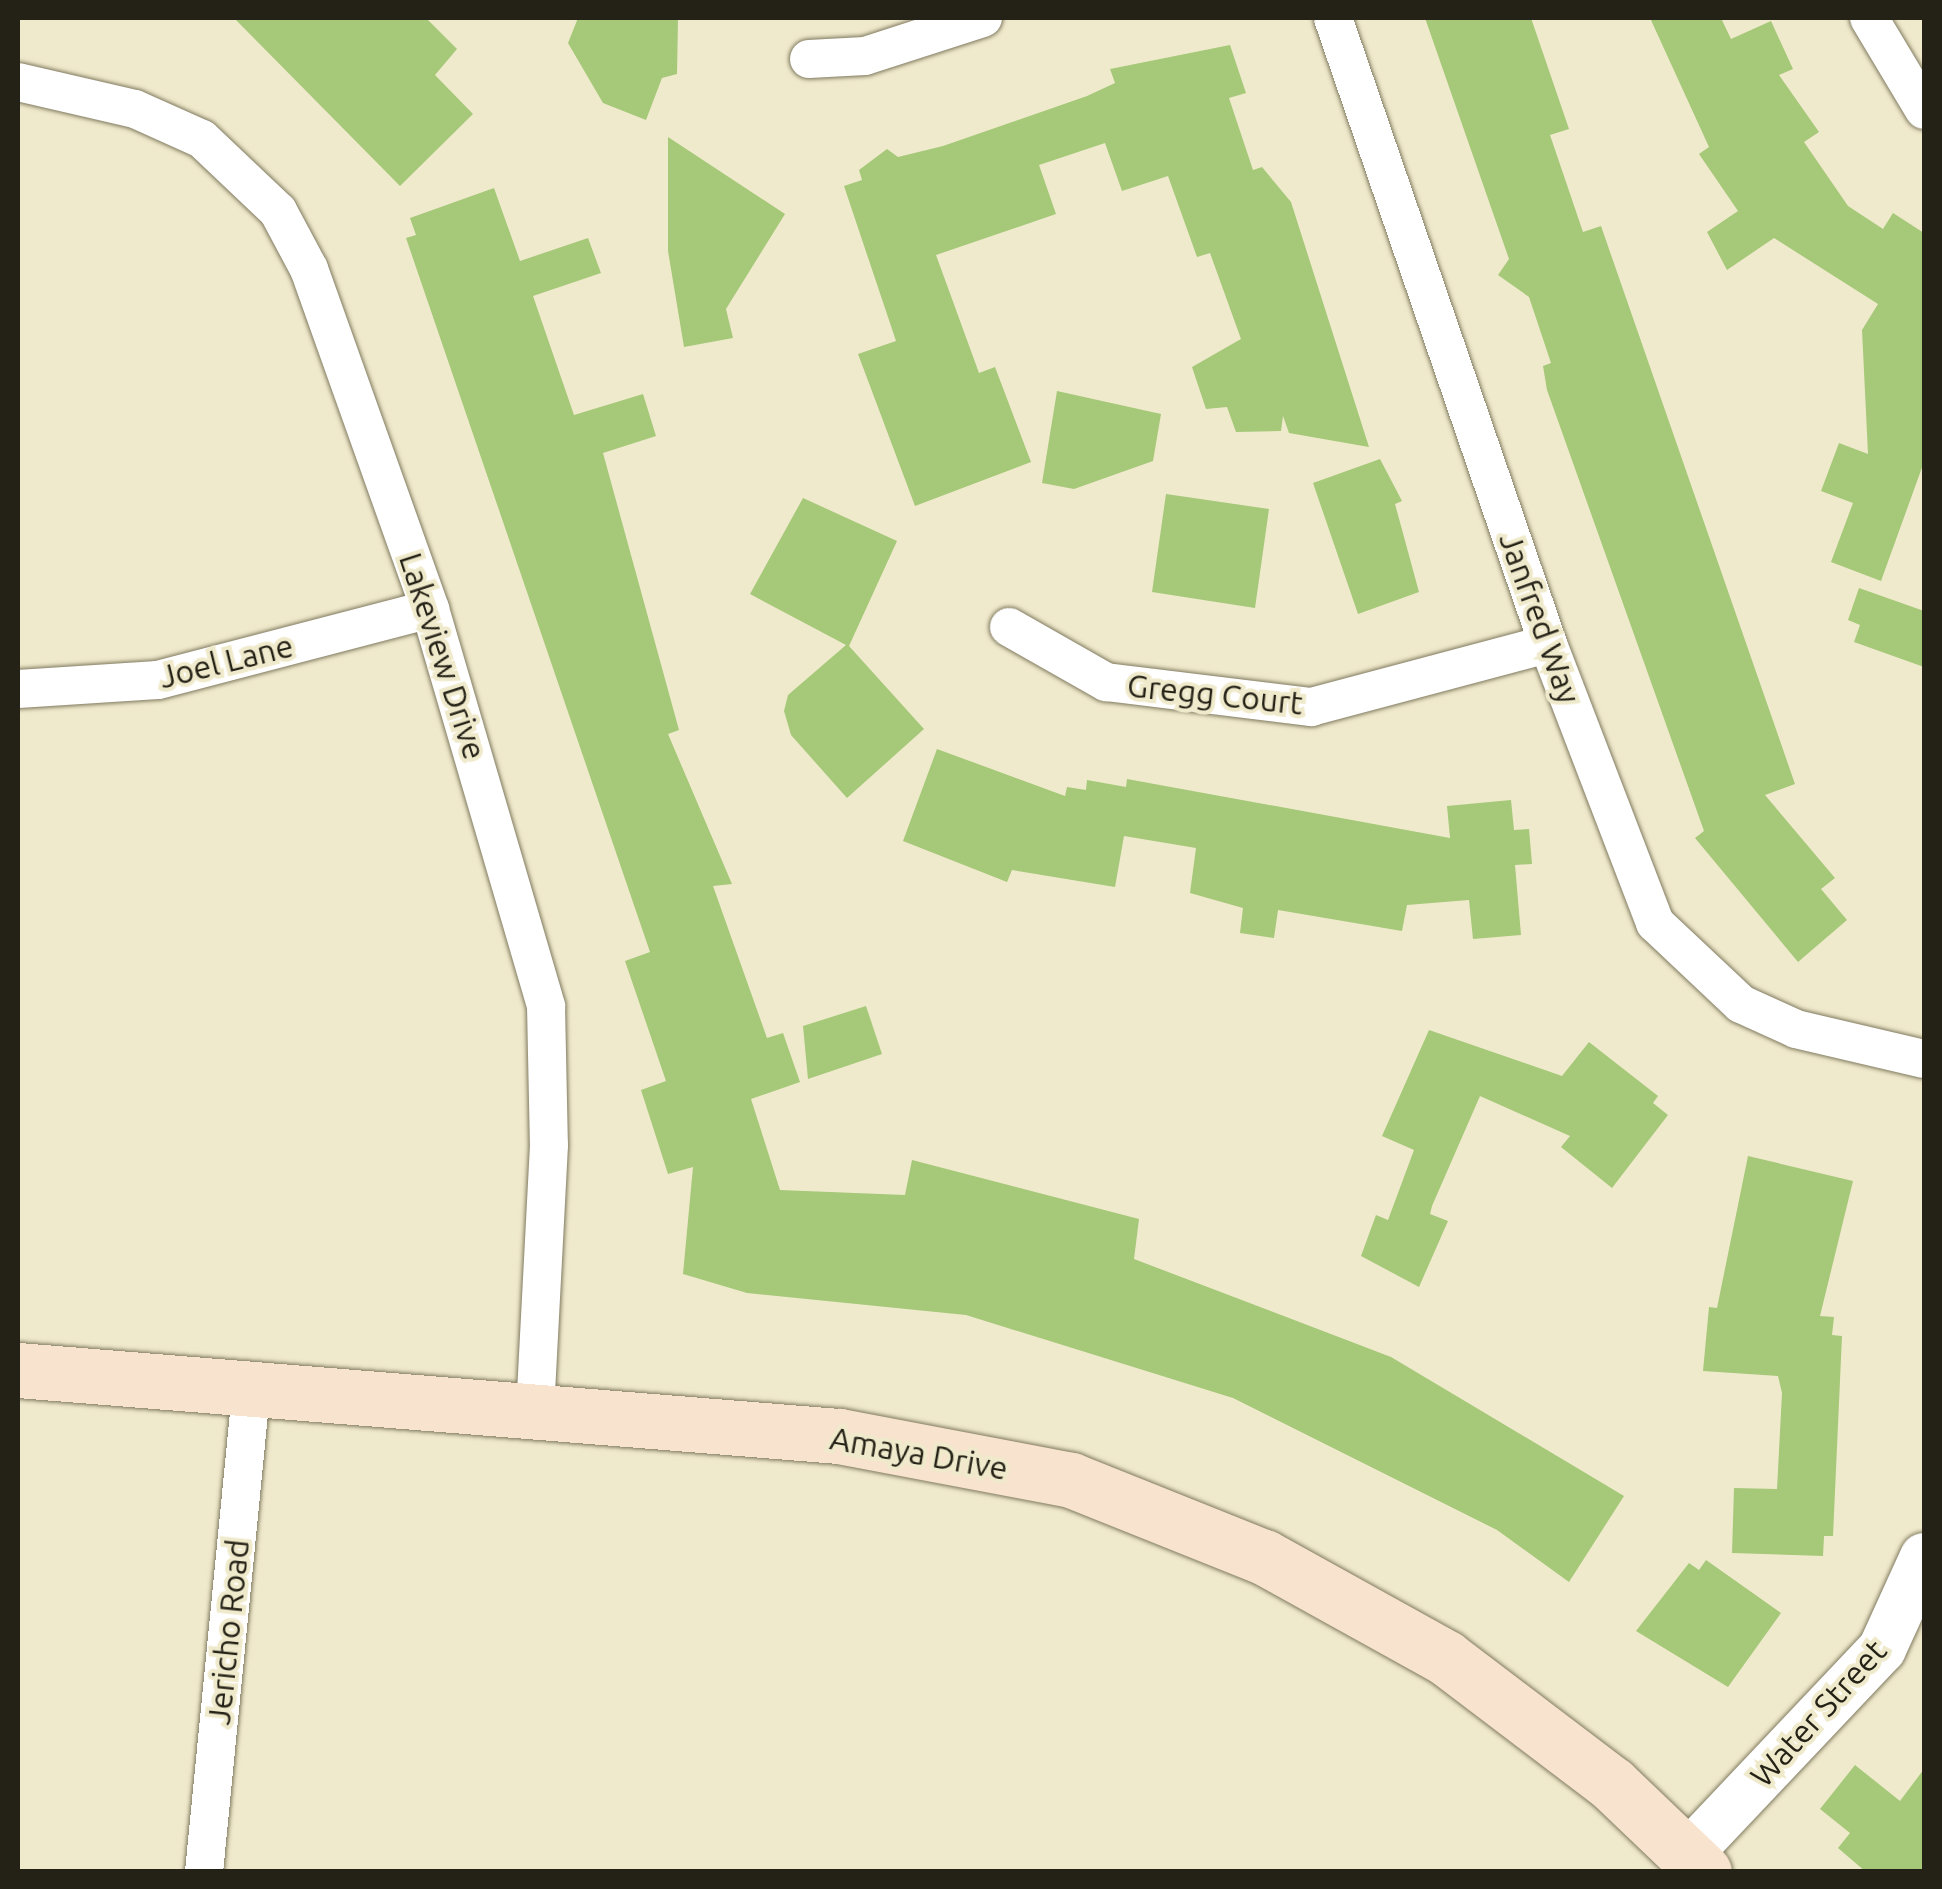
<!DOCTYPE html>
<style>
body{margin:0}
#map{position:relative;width:1942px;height:1889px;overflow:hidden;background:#f0eacc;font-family:Ubuntu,sans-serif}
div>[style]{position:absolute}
.building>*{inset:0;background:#a5c879}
.roads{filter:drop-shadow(0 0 2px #807a60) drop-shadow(0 0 2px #807a60)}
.minor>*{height:38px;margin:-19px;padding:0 19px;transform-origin:19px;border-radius:19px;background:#fff}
.tertiary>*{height:48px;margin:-24px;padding:0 24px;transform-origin:24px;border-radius:24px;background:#fff}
.secondary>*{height:55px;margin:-27.5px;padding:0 27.5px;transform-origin:27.5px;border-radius:27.5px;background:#f7e3ce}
span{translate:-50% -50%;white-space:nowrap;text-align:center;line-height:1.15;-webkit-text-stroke:8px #f0eacc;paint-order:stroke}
.street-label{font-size:32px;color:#242116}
.frame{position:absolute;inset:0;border:20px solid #242116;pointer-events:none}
</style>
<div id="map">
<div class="building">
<div style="clip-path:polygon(234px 18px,426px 18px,457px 49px,435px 75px,473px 114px,400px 186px)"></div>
<div style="clip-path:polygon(578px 18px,678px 18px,677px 74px,662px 78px,646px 120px,603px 103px,568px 43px)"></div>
<div style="clip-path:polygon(1425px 18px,1531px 18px,1569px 129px,1550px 135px,1583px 232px,1601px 226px,1795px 784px,1765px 795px,1835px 878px,1821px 889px,1847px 920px,1798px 962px,1695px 838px,1704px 831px,1547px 390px,1543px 366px,1551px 363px,1529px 297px,1498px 275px,1509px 259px)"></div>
<div style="clip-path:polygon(1650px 18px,1721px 18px,1731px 39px,1771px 21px,1793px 69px,1779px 75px,1819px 132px,1804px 142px,1848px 206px,1883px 229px,1893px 213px,1924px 233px,1924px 462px,1881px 581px,1831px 562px,1853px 503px,1821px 491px,1839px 443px,1868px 454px,1862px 330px,1878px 304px,1774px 238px,1727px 270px,1707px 232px,1738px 211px,1699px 154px,1709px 147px)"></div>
<div style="clip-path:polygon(1230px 45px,1246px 93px,1229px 98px,1253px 170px,1262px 167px,1291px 202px,1369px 447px,1289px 433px,1283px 416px,1281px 431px,1236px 432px,1227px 407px,1206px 409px,1192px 367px,1241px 339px,1210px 253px,1197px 257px,1168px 176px,1122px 191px,1105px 143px,1039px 165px,1056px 214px,936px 255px,979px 373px,995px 367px,1031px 462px,915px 506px,858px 354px,896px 341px,844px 186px,862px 180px,859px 170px,887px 149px,898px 157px,943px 146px,1087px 96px,1115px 83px,1110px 69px)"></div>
<div style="clip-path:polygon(668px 137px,785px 214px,726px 309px,733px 338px,684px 347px,668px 251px)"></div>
<div style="clip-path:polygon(494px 188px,520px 261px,588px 238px,601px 273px,533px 296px,574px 415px,643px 394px,656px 436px,603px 453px,679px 730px,668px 734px,732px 884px,713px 886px,767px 1038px,783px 1033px,800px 1082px,751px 1099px,780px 1190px,905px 1195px,912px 1160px,1139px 1219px,1134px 1259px,1391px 1357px,1624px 1496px,1569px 1582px,1497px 1530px,1233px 1398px,966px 1315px,747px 1293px,683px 1274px,693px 1167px,668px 1174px,641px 1090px,666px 1081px,625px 961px,650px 952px,406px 238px,416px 235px,410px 218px)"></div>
<div style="clip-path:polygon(1057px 391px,1161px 414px,1153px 461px,1074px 489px,1042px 483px)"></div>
<div style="clip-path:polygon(1380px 459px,1402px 501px,1395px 504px,1419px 592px,1358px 614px,1313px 483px)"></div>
<div style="clip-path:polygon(1166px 494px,1269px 509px,1255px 608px,1152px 592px)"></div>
<div style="clip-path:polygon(803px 498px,897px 541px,849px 646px,924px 729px,847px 798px,791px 735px,784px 711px,788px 695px,846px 645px,750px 594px)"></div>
<div style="clip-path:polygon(1859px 588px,1924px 611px,1924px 667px,1854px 642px,1860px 625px,1848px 620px)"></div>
<div style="clip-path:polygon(937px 749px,1065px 796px,1067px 787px,1086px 790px,1087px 780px,1126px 787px,1127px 779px,1450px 838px,1447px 806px,1511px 800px,1514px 830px,1529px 829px,1532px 864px,1515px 865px,1521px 935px,1473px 939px,1469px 900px,1407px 905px,1402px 931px,1278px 910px,1274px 938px,1240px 933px,1243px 908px,1190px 893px,1196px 848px,1124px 836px,1115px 887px,1012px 870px,1007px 882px,903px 841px)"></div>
<div style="clip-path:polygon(866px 1006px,882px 1054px,808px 1079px,803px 1026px)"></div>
<div style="clip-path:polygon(1429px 1030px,1562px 1076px,1589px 1042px,1658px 1096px,1653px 1103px,1668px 1115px,1612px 1188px,1561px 1147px,1570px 1136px,1480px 1096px,1432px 1206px,1430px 1214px,1448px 1221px,1419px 1287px,1361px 1256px,1376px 1215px,1388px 1220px,1414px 1150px,1382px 1136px)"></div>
<div style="clip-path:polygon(1748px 1156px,1853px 1181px,1820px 1316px,1834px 1317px,1832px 1335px,1842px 1336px,1833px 1536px,1824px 1536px,1823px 1556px,1732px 1553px,1734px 1488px,1777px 1489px,1782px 1393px,1778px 1376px,1703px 1371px,1709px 1307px,1717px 1308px)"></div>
<div style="clip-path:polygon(1706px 1560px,1781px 1613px,1728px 1687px,1636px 1631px,1689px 1563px,1699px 1570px)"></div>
<div style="clip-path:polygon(1855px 1765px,1900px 1801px,1924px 1769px,1924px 1872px,1866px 1872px,1838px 1848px,1850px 1833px,1820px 1809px)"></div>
</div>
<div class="roads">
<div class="minor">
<div style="left:1333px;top:18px;width:662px;rotate:71.04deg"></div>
<div style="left:1548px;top:644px;width:299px;rotate:69deg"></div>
<div style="left:1655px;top:923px;width:118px;rotate:43.3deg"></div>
<div style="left:1741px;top:1004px;width:60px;rotate:24.4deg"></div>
<div style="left:1796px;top:1029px;width:131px;rotate:13.2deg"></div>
<div style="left:1869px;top:18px;width:107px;rotate:59.1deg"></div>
<div style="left:809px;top:59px;width:56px;rotate:-3.1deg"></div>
<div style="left:865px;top:56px;width:124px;rotate:-17.9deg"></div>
<div style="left:18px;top:82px;width:120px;rotate:13deg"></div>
<div style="left:135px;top:109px;width:73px;rotate:24.1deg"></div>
<div style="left:202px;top:139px;width:105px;rotate:43.5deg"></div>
<div style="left:278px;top:211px;width:66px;rotate:61.9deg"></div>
<div style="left:309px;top:269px;width:361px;rotate:70.4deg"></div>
<div style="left:430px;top:609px;width:414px;rotate:73.7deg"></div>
<div style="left:546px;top:1006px;width:139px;rotate:88.8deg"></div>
<div style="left:549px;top:1145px;width:271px;rotate:93deg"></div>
<div style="left:1009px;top:627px;width:112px;rotate:29.6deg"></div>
<div style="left:1106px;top:682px;width:207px;rotate:7deg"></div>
<div style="left:1311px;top:707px;width:245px;rotate:-14.9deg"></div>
<div style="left:18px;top:689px;width:140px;rotate:-3.7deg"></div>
<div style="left:158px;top:680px;width:281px;rotate:-14.6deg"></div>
<div style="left:204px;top:1872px;width:482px;rotate:-84.4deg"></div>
</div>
<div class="tertiary">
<div style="left:1688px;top:1854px;width:282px;rotate:-46.6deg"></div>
<div style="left:1882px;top:1649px;width:101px;rotate:-65.5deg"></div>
</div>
<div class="secondary">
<div style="left:18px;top:1370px;width:824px;rotate:4.6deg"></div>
<div style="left:839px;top:1436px;width:236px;rotate:10.7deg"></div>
<div style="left:1071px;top:1480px;width:208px;rotate:21.8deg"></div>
<div style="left:1264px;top:1557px;width:208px;rotate:29deg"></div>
<div style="left:1446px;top:1658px;width:208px;rotate:37.2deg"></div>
<div style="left:1612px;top:1784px;width:127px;rotate:43.7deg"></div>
</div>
</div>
<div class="street-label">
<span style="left:1540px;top:618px;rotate:70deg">Janfred Way</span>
<span style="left:443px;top:656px;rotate:72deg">Lakeview Drive</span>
<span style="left:226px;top:661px;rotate:-14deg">Joel Lane</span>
<span style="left:1215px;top:694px;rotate:6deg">Gregg Court</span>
<span style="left:919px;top:1453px;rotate:10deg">Amaya Drive</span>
<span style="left:228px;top:1632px;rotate:-84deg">Jericho Road</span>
<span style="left:1818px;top:1713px;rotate:-48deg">Water Street</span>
</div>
<div class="frame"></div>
</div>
